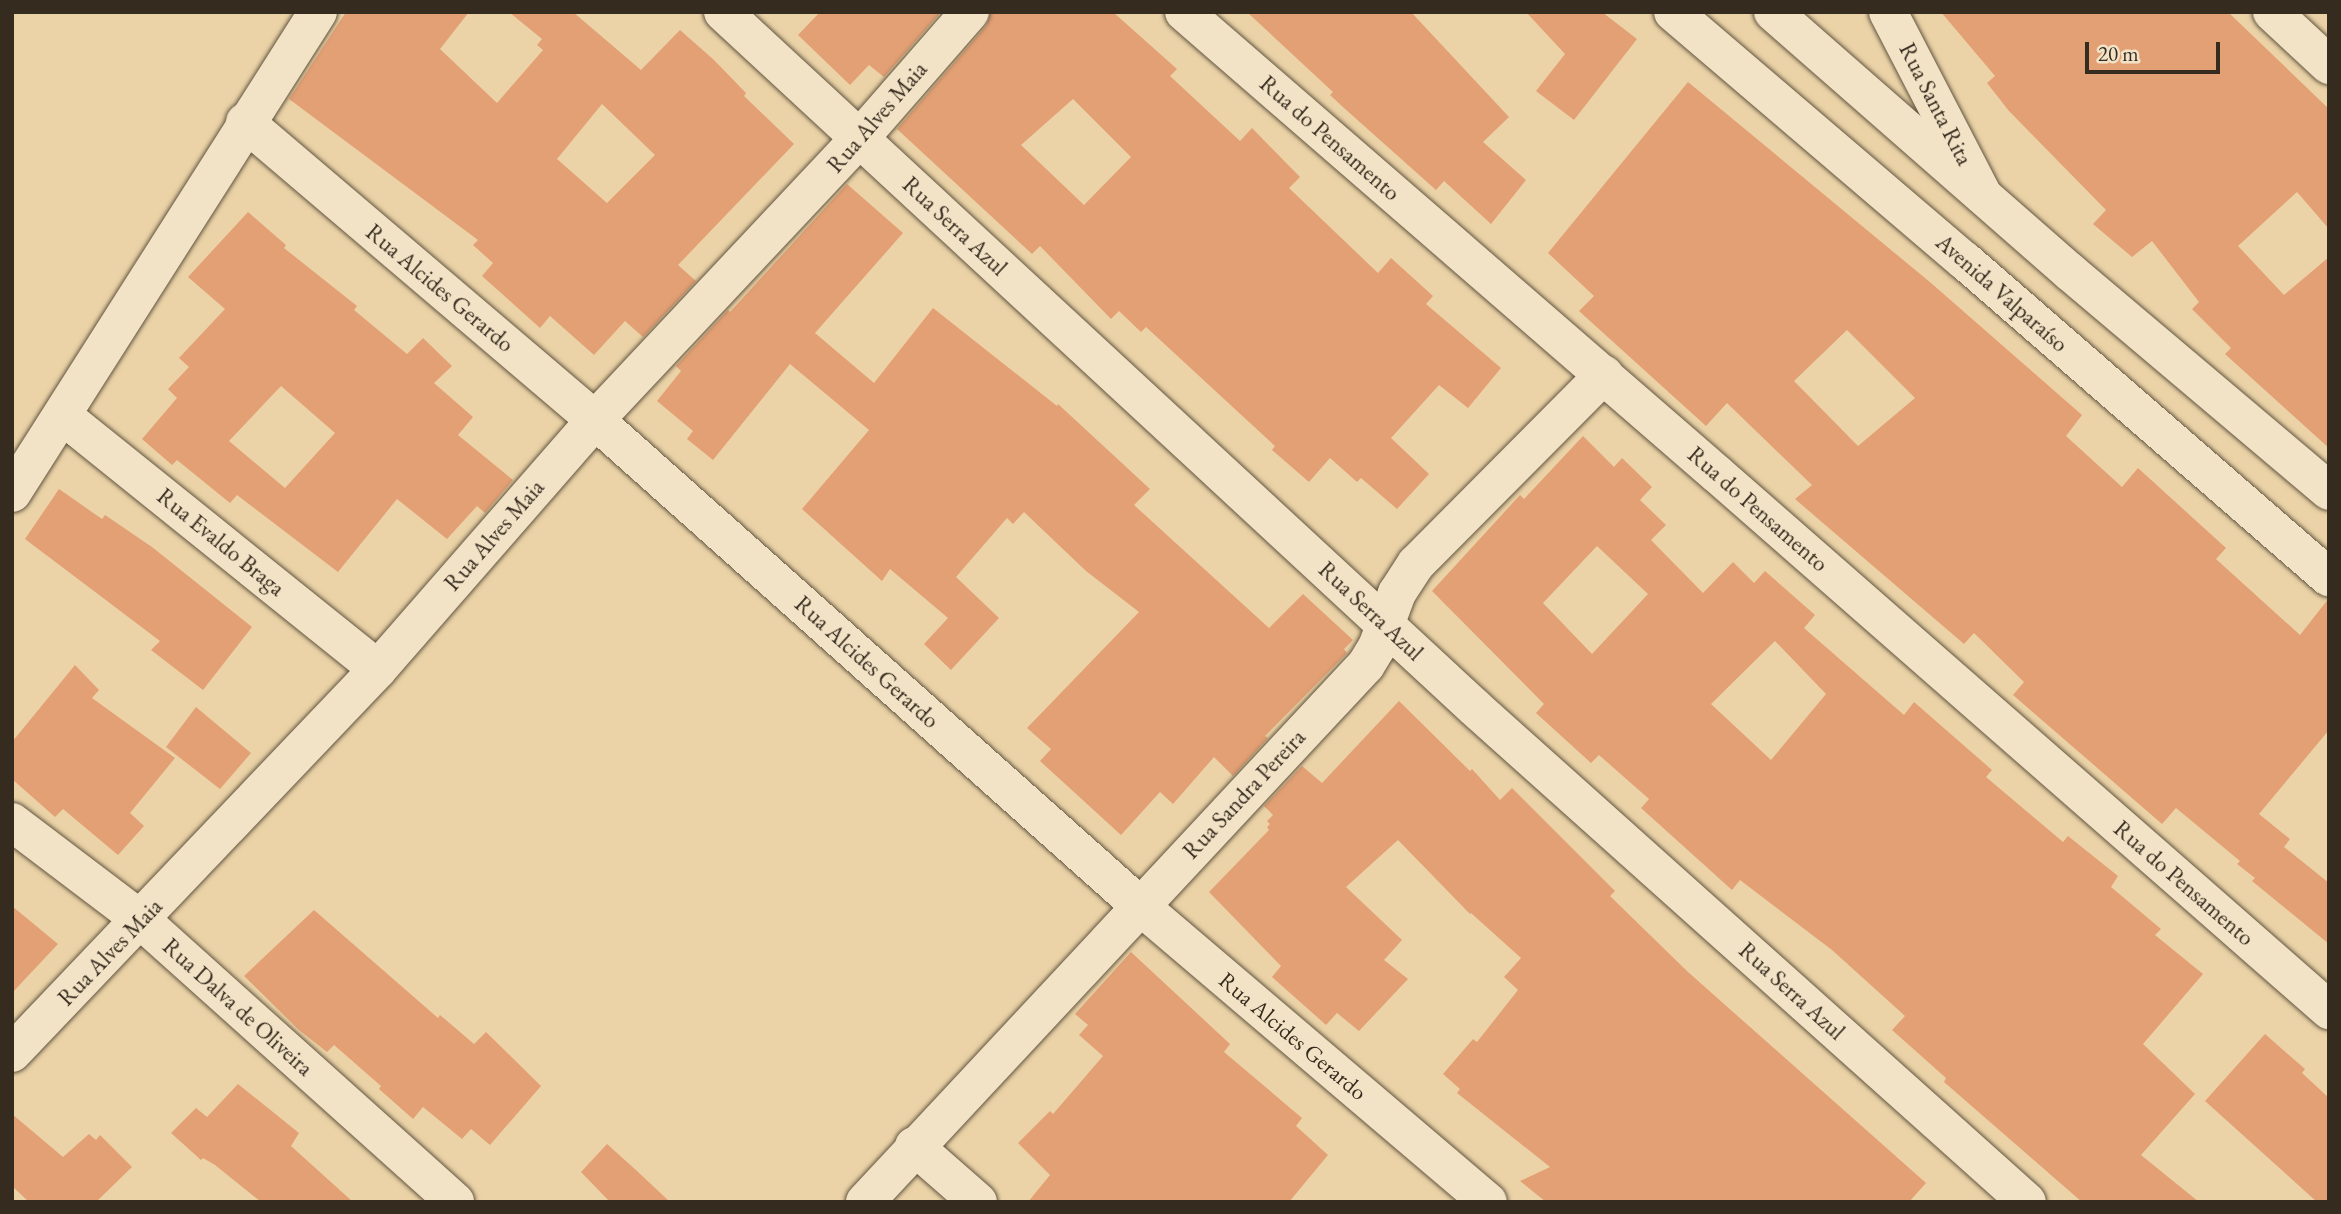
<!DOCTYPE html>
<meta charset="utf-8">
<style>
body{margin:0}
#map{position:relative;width:2341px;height:1214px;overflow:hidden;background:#ebd3a7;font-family:"EB Garamond",serif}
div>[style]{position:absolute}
.building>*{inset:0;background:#e3a074}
.roads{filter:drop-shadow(0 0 2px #625540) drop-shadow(0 0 2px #625540)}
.minor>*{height:38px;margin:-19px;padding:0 19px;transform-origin:19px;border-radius:19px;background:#f2e2c6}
.secondary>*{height:38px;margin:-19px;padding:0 19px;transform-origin:19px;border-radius:19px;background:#f2e2c6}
span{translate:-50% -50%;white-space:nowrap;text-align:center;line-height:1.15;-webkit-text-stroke:6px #f2e2c6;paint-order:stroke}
.street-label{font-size:23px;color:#352b1e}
.frame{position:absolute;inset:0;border:14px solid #352b1e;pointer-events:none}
.scale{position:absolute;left:2085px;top:42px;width:135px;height:32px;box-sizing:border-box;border:4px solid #352b1e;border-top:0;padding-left:9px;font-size:21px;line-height:24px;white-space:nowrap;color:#352b1e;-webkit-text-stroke:5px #f2e2c6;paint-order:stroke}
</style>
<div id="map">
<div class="building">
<div style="clip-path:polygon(evenodd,346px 12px,469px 12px,440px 49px,497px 103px,543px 50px,537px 45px,542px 39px,509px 12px,573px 12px,641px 70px,680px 30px,714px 60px,746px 93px,744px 96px,794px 144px,678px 265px,696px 281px,643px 337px,625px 321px,594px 355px,550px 316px,540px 328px,482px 276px,493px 263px,473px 245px,478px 240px,289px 99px,346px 12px,602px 104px,655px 155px,607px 203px,557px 159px,602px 104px)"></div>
<div style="clip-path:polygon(820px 12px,941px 12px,884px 77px,869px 65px,850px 85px,798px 35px)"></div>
<div style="clip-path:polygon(evenodd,991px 12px,1113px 12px,1177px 69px,1170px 76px,1240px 141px,1252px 128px,1300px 177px,1289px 188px,1378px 273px,1391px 258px,1433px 296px,1426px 304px,1501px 368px,1468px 408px,1439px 385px,1391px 438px,1429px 474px,1397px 509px,1361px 478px,1357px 482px,1330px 458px,1309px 482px,1272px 450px,1275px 446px,1146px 327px,1141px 332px,1119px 311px,1111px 319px,1040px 246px,1032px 254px,897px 129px,986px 26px,991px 12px,1073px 99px,1131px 157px,1084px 205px,1021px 145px,1073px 99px)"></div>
<div style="clip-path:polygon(1247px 12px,1411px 12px,1509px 117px,1483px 142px,1526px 180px,1491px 224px,1444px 181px,1436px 190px,1344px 108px,1330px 95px,1333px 92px)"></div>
<div style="clip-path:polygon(1526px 12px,1602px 12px,1637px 39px,1574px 120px,1536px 91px,1565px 54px)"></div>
<div style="clip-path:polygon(1941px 12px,2228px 12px,2329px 109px,2329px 229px,2297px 192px,2238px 246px,2284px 295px,2329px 257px,2329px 448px,2225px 354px,2231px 348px,2192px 309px,2199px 302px,2152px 241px,2132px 257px,2093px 224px,2106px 210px,2009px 111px,1987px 83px,1995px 76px)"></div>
<div style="clip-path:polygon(evenodd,1688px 82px,1931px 283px,2082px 415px,2066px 436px,2122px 487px,2138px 468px,2226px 548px,2216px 559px,2300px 635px,2329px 598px,2329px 730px,2259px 814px,2290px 839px,2284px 847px,2329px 883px,2329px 944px,2252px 881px,2255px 878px,2237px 864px,2240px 861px,2176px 808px,2162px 824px,2013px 695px,2024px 682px,1974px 633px,1964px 644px,1795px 499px,1812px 485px,1727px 403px,1706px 426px,1579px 311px,1594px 296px,1548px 253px,1688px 82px,1847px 330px,1915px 398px,1858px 446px,1794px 381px,1847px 330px)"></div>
<div style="clip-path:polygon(847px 184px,903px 233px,815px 333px,874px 383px,933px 308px,1057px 406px,1058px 404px,1150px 489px,1134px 505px,1269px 628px,1303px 594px,1353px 640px,1344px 649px,1347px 653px,1265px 736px,1268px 738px,1233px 776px,1214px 757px,1173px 804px,1160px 792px,1121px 835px,1040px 761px,1051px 749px,1027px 728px,1139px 612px,1086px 571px,1024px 512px,1013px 524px,1007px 518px,956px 577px,999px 618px,951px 670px,924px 644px,948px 618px,890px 569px,882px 581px,802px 509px,869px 430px,790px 364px,713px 460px,687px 439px,693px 431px,657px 401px,681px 371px,676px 366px,728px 310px,730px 312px)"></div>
<div style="clip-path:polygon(evenodd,248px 212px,286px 245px,284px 248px,357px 306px,354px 310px,407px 354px,423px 338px,452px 366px,434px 383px,473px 417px,458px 435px,513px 480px,485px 513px,477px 506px,447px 539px,397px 499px,338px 572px,237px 495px,230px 503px,177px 460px,172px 465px,142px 439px,177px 398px,168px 389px,189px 367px,179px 358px,225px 309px,188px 277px,248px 212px,281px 386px,335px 433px,285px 488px,229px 441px,281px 386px)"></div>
<div style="clip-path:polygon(evenodd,1583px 436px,1614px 467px,1622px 458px,1652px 487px,1640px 500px,1666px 525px,1651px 540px,1703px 593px,1733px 562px,1754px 583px,1765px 571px,1815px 615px,1804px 628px,1904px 715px,1914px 702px,1992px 770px,1986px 777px,2063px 842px,2068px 836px,2118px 876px,2111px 887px,2161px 929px,2155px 935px,2203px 974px,2143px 1044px,2195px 1094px,2141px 1155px,2199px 1202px,2082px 1202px,1944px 1082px,1946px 1078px,1892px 1030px,1905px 1016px,1832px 950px,1740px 880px,1732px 890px,1641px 808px,1649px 799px,1599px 755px,1591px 763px,1536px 713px,1544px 704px,1432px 591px,1520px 495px,1524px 499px,1583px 436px,1597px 546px,1648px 594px,1592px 654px,1543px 603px,1597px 546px,1583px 436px,1775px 641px,1826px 694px,1771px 760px,1711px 704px,1775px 641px)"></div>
<div style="clip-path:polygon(59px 489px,102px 519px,105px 515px,152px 547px,252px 627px,203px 690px,151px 650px,160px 641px,25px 539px)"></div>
<div style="clip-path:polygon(75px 665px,99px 690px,92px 698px,175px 758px,130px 813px,144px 826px,118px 855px,63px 809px,55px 817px,12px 779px,12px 742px)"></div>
<div style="clip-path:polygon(1399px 701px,1470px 771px,1472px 769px,1500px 800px,1512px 788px,1615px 891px,1610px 896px,1688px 972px,1926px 1183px,1909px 1202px,1546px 1202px,1520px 1181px,1550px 1167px,1457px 1093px,1460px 1089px,1443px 1074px,1473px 1039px,1477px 1042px,1518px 990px,1504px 977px,1521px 958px,1471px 913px,1470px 914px,1398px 840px,1346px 887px,1402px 940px,1384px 960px,1408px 979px,1359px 1031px,1337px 1013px,1326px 1025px,1272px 977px,1281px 966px,1209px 892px,1269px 830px,1267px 827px,1270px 824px,1267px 821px,1273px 815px,1264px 806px,1302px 766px,1322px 783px)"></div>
<div style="clip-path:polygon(196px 707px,251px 753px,220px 789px,166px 747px)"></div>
<div style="clip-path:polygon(12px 906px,58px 944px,12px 993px)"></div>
<div style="clip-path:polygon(314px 910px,438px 1018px,440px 1015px,474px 1044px,486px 1032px,541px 1086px,490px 1145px,471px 1129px,462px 1139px,423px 1107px,413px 1119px,379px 1089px,381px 1086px,334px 1045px,327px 1052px,299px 1030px,244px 976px)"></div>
<div style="clip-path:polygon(1131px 952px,1230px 1044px,1224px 1052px,1302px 1118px,1296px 1126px,1328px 1155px,1289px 1202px,1028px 1202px,1050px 1175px,1018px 1143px,1050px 1111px,1053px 1114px,1103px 1056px,1079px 1035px,1088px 1025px,1075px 1014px)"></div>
<div style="clip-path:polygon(2265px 1034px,2305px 1069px,2302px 1073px,2329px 1098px,2329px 1202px,2317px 1202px,2205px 1101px)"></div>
<div style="clip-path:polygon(238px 1084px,299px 1133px,291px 1146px,353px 1202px,261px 1202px,215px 1165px,203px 1158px,201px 1160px,171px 1133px,196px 1108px,207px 1117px)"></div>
<div style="clip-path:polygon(12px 1114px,63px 1157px,89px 1134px,96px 1140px,100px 1135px,132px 1167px,96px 1202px,29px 1202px,12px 1186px)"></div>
<div style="clip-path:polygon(607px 1144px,637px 1171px,670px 1202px,610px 1202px,581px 1172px)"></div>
</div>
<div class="roads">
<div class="minor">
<div style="left:723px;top:12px;width:1023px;rotate:42.78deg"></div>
<div style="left:1474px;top:707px;width:742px;rotate:41.83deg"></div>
<div style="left:1184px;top:12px;width:705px;rotate:40.92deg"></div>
<div style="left:1717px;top:474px;width:814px;rotate:41.21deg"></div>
<div style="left:1888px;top:12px;width:206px;rotate:62.6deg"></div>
<div style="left:2272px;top:12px;width:78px;rotate:42.9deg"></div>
<div style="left:245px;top:122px;width:460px;rotate:40.4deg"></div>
<div style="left:595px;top:420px;width:729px;rotate:41.72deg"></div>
<div style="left:1139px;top:905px;width:458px;rotate:40.4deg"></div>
<div style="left:63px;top:416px;width:404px;rotate:38.8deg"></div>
<div style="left:12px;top:493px;width:570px;rotate:-57.54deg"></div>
<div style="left:12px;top:822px;width:162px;rotate:37.2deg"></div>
<div style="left:141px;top:920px;width:422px;rotate:41.9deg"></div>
<div style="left:12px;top:1053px;width:530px;rotate:-46.37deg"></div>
<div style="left:378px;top:669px;width:330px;rotate:-48.9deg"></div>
<div style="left:595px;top:420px;width:387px;rotate:-46.8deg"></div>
<div style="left:860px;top:138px;width:167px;rotate:-48.9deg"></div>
<div style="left:914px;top:1146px;width:85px;rotate:41.2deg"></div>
<div style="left:865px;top:1202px;width:734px;rotate:-46.99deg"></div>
<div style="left:1366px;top:665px;width:21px;rotate:-59deg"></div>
<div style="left:1377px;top:647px;width:58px;rotate:-69.7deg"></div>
<div style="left:1397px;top:593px;width:35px;rotate:-57deg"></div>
<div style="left:1416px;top:564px;width:267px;rotate:-45.2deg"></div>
</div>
<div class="secondary">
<div style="left:1673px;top:12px;width:384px;rotate:40.5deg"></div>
<div style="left:1965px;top:261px;width:482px;rotate:41deg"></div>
<div style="left:1773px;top:12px;width:395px;rotate:41.2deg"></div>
<div style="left:2070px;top:272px;width:339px;rotate:40.2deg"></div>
</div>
</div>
<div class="street-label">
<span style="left:1936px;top:104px;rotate:63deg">Rua Santa Rita</span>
<span style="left:877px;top:117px;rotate:-49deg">Rua Alves Maia</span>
<span style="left:1330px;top:138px;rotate:41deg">Rua do Pensamento</span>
<span style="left:955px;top:226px;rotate:43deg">Rua Serra Azul</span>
<span style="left:440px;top:288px;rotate:40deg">Rua Alcides Gerardo</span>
<span style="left:2002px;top:293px;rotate:41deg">Avenida Valparaíso</span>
<span style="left:1758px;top:509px;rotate:41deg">Rua do Pensamento</span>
<span style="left:494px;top:535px;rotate:-49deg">Rua Alves Maia</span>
<span style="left:221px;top:542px;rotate:39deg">Rua Evaldo Braga</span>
<span style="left:1371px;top:611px;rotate:43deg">Rua Serra Azul</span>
<span style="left:867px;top:662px;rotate:42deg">Rua Alcides Gerardo</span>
<span style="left:1244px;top:794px;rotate:-47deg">Rua Sandra Pereira</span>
<span style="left:2184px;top:883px;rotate:41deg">Rua do Pensamento</span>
<span style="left:110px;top:952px;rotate:-46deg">Rua Alves Maia</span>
<span style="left:1792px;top:991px;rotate:42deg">Rua Serra Azul</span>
<span style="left:238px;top:1007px;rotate:42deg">Rua Dalva de Oliveira</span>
<span style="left:1293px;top:1036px;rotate:40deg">Rua Alcides Gerardo</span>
</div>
<div class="frame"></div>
<div class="scale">20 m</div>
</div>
